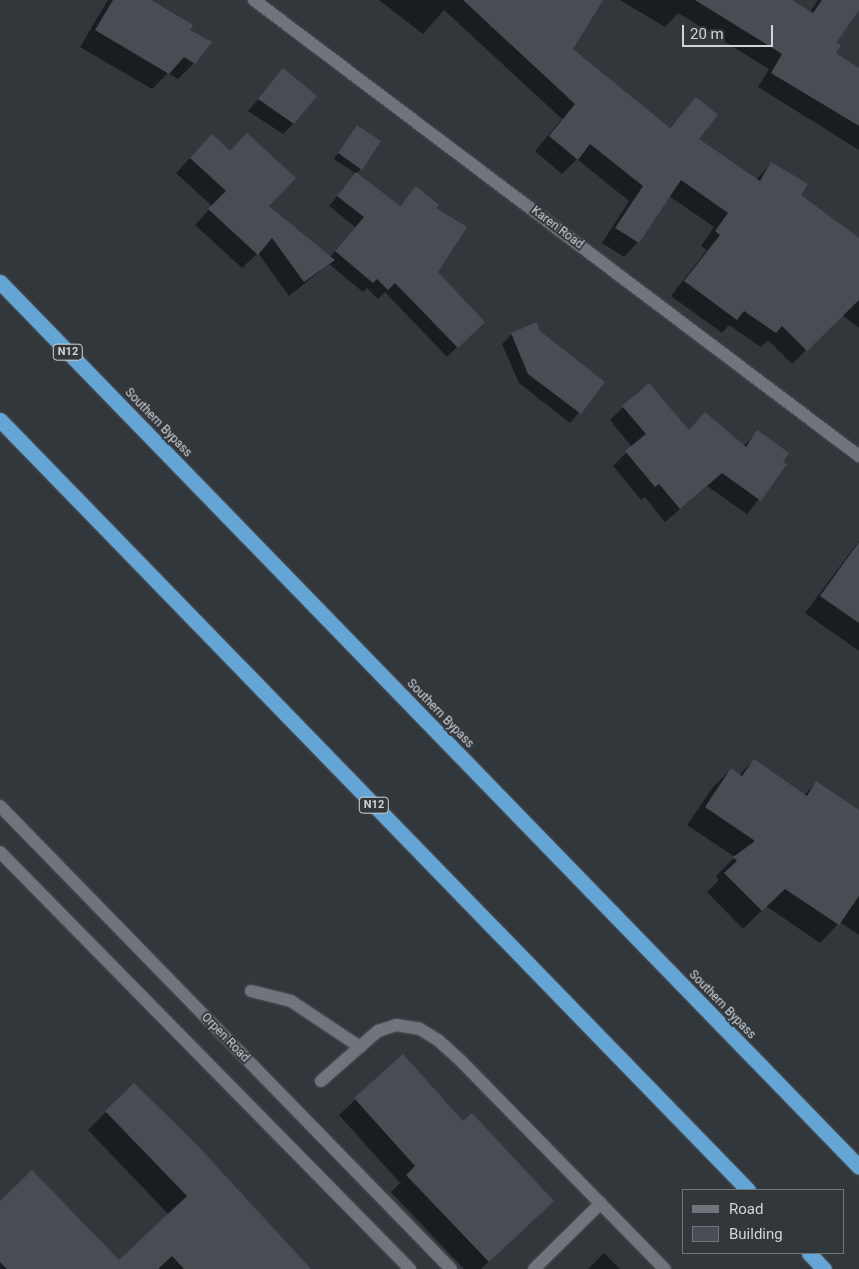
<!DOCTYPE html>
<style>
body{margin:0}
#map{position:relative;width:859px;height:1269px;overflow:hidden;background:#32373c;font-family:Roboto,sans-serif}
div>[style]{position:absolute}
.shadow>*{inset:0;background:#0007}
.building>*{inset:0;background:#474d52}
.roads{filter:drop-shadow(0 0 1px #505559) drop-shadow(0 0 1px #505559)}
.minor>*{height:12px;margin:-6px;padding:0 6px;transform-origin:6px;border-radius:6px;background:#6f757a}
.highway>*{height:15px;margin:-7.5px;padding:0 7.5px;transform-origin:7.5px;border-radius:7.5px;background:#65a5d6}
span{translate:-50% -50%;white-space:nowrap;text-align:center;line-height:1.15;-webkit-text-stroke:4px #32373c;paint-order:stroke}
.shield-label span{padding:1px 4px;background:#32373c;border:1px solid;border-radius:4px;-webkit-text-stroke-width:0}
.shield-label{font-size:11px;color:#d0d4d7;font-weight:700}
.street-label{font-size:12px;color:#d0d4d7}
.legend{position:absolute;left:682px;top:1189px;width:162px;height:65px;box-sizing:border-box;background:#32373c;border:1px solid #71767a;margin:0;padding:6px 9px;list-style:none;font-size:15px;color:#d0d4d7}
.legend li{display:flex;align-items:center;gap:10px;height:25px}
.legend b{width:25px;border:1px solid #71767a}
.scale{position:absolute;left:682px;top:25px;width:91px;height:22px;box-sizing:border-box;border:2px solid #d0d4d7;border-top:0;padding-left:6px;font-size:15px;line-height:18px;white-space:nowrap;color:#d0d4d7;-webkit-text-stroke:4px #32373c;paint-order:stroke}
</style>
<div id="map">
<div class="shadow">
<div style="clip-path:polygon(108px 0,148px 0,189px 30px,194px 63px,178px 79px,168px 73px,152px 89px,80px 47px)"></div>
<div style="clip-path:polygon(379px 0,601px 0,572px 49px,669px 128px,696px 99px,697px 139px,756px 180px,772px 163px,800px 195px,859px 240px,859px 328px,842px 315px,792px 364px,768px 340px,761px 347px,729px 325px,722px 333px,671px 296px,707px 250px,701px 246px,714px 227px,669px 196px,638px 242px,624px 257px,602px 243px,629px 201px,577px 159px,562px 174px,535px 151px,562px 119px,444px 10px,423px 34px)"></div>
<div style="clip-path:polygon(620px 0,789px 0,810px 12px,818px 0,859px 0,859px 8px,835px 43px,834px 54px,859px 69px,859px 150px,758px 87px,769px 69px,678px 13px,665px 27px)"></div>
<div style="clip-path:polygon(284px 70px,294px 123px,283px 134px,248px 111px)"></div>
<div style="clip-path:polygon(357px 126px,361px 169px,356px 174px,398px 207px,416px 188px,434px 208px,436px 272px,483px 322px,447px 357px,385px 292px,378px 299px,367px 288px,363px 292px,329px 264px,289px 296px,258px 253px,242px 268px,195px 225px,212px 206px,176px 173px,212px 135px,268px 206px,330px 257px,355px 227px,329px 206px,356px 174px,334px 159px)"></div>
<div style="clip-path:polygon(539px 332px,604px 382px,570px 423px,519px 383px,502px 344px,512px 334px)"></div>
<div style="clip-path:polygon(623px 407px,688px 431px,743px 447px,758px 432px,785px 465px,747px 514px,707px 486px,665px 522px,645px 497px,641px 500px,613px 466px,632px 447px,610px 420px)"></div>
<div style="clip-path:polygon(859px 541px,859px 651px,805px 613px)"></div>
<div style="clip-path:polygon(754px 760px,804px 795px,816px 783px,859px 812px,859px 935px,840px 922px,820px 943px,766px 906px,743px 929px,707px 892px,719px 880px,716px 876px,735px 857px,687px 825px,713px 787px,731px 769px,739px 775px)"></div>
<div style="clip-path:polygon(402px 1056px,536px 1217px,481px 1269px,464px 1269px,391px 1192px,400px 1183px,339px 1115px)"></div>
<div style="clip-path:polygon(106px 1112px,310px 1269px,0 1269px,0 1211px,119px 1262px,169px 1215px,88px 1130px)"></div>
<div style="clip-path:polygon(604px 1253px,620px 1269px,588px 1269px)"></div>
</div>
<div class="building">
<div style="clip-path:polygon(113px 0,151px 0,193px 25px,190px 30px,212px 42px,195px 64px,184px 57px,169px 74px,95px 30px)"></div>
<div style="clip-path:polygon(463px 0,603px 0,573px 49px,670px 128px,696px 97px,718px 115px,699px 139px,760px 181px,771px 162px,808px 184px,801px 195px,859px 238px,859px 300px,807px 351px,782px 326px,776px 333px,744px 311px,737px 320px,684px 281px,720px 235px,715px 231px,728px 213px,681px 180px,639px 243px,615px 228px,643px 186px,590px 144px,578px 160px,549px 136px,575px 104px)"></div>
<div style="clip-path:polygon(695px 0,792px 0,813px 13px,822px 0,859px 0,859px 10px,836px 43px,841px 45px,836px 53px,859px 68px,859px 126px,771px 73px,782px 54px)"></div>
<div style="clip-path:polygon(283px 68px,317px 96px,294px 124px,258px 99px)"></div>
<div style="clip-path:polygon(357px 125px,381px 141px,362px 170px,338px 153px)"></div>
<div style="clip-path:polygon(247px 133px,296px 178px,269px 206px,335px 260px,304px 282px,272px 238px,258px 255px,208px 209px,226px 191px,190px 158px,212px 134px,230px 151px)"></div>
<div style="clip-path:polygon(356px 172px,400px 206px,416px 186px,439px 205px,436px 208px,467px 227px,438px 272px,485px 322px,458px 348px,395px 283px,388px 290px,377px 279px,373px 283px,335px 251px,364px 217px,337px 196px)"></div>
<div style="clip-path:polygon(537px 322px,540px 331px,605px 382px,581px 414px,528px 374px,511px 333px)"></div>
<div style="clip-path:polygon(649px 383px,689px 430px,705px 412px,746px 447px,757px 430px,789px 453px,783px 462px,787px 464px,761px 501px,722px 473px,680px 509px,659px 484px,655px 487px,625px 451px,646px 434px,622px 406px)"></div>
<div style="clip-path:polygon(859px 542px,859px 623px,820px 596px)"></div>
<div style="clip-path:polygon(754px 759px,807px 796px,816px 781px,859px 810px,859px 896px,839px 925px,785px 889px,762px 911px,724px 873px,737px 861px,733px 857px,755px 841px,705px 807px,731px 768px,742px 776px)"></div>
<div style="clip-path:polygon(403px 1054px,463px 1121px,472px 1113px,554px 1201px,489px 1262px,406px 1175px,415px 1166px,354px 1098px)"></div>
<div style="clip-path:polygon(134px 1083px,198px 1146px,311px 1269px,184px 1269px,172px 1256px,158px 1269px,7px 1269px,0 1262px,0 1201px,32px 1170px,119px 1260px,187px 1196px,105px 1111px)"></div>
</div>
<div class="roads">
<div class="minor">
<div style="left:254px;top:0;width:758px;rotate:37.01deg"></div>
<div style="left:0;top:806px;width:646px;rotate:45.75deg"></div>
<div style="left:0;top:852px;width:585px;rotate:45.48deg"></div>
<div style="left:251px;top:991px;width:41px;rotate:14deg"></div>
<div style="left:291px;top:1001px;width:83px;rotate:33.7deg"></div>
<div style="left:321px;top:1081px;width:76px;rotate:-41.3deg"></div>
<div style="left:378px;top:1031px;width:19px;rotate:-18deg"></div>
<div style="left:396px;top:1025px;width:24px;rotate:9deg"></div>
<div style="left:420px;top:1029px;width:22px;rotate:32deg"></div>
<div style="left:439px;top:1041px;width:31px;rotate:42deg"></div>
<div style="left:462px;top:1062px;width:290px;rotate:45.6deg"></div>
<div style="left:534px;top:1269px;width:94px;rotate:-44.6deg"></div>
</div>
<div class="highway">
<div style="left:0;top:282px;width:1233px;rotate:45.85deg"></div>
<div style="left:0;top:420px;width:1074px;rotate:45.83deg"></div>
<div style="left:809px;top:1253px;width:22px;rotate:47deg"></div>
</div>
</div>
<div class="shield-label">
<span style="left:68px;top:352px">N12</span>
<span style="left:374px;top:805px">N12</span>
</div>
<div class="street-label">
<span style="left:557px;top:228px;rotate:37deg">Karen Road</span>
<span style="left:158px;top:423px;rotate:46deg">Southern Bypass</span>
<span style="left:440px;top:714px;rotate:46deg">Southern Bypass</span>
<span style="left:722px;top:1005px;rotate:46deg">Southern Bypass</span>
<span style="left:225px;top:1038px;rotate:46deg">Orpen Road</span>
</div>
<ul class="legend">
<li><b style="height:6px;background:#6f757a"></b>Road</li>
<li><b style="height:14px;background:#474d52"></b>Building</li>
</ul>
<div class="scale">20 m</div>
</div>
